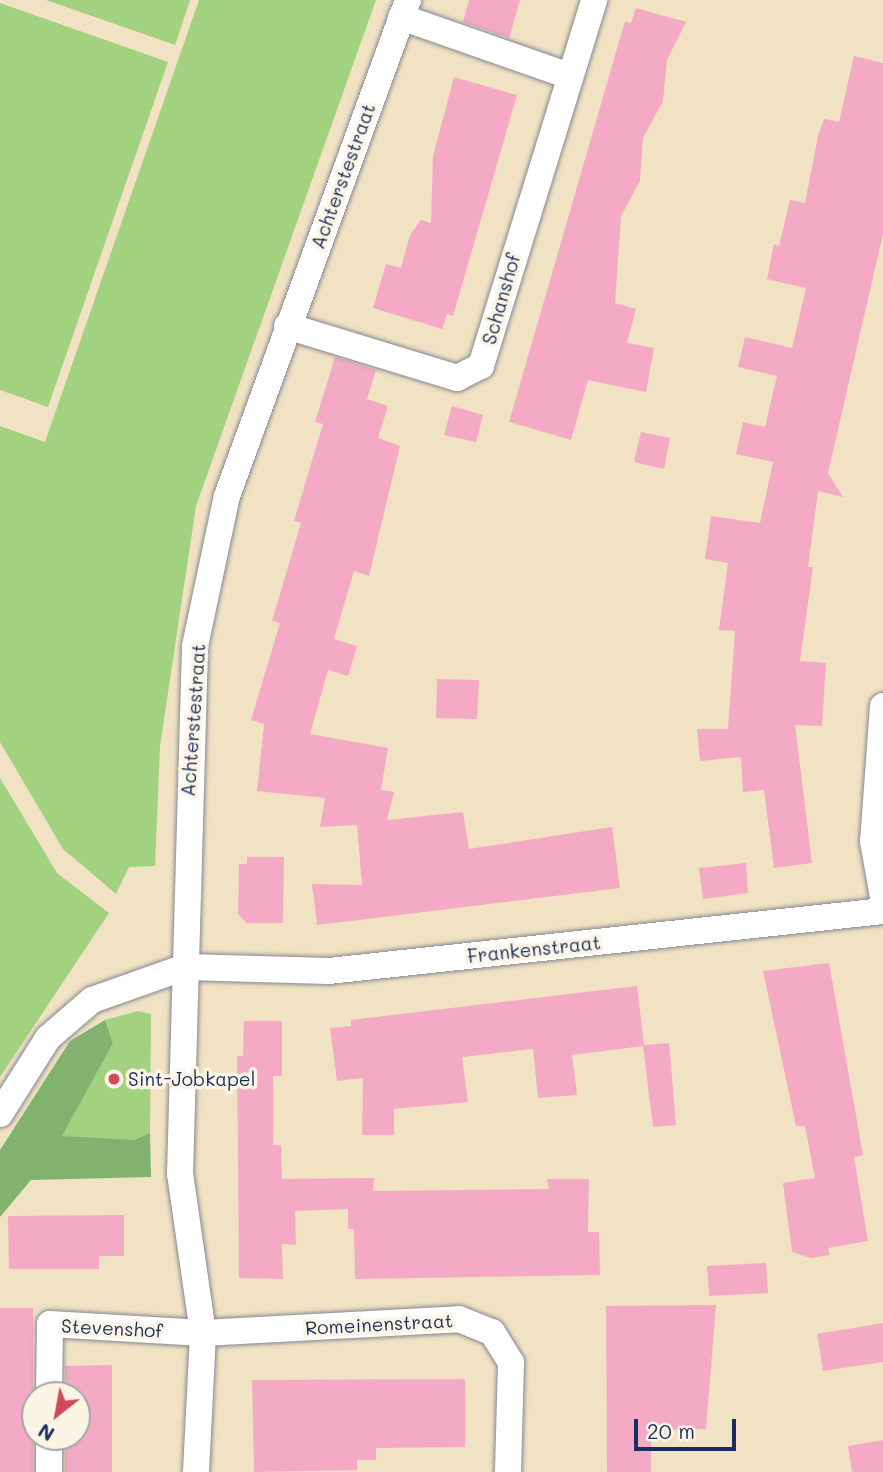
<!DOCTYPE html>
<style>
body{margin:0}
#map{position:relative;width:883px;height:1472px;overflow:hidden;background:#f1e2c4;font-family:Mali,sans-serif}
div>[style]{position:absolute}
.green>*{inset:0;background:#a2d17f}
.forest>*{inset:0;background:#81b36e}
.building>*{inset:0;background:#f4aac4}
.roads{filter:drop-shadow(0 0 2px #868891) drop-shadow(0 0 2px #868891)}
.minor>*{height:26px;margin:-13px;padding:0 13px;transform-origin:13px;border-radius:13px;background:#fff}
.dots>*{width:19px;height:19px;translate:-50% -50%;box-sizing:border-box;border:4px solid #fcf5e5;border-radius:50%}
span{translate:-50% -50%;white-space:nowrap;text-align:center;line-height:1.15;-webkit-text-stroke:7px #fcf5e5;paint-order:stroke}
.street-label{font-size:19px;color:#1b2f5e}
.poi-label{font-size:19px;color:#1b2f5e}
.left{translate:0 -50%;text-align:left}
.north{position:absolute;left:21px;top:1381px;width:70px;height:70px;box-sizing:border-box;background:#fcf5e5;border:2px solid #a2a6af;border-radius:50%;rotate:211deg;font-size:19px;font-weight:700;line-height:28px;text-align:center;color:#1b2f5e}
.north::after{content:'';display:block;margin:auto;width:24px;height:32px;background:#d1495b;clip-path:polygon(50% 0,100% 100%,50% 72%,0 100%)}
.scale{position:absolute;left:634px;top:1419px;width:102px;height:32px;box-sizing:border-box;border:4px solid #1b2f5e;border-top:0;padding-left:9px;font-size:21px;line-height:24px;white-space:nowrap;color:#1b2f5e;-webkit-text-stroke:5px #fcf5e5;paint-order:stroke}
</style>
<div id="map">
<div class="green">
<div style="clip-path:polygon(46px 0,190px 0,175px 45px)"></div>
<div style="clip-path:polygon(199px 0,376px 0,196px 506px,160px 746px,155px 866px,129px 867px,116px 894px,63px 849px,0 742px,0 426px,45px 442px)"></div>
<div style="clip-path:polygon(0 3px,168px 62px,48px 407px,0 390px)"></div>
<div style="clip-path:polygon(0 778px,57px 873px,109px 913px,0 1077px)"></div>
<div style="clip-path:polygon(138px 1011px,151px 1014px,150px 1133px,134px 1140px,67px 1141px,61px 1136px,113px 1043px,105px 1020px)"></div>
</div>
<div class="forest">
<div style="clip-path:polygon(105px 1020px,113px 1043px,62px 1136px,134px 1140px,150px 1133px,151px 1177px,31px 1180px,0 1217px,0 1150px,70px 1041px)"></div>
</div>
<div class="building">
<div style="clip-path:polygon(469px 0,520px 0,509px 38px,463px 22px)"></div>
<div style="clip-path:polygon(636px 8px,686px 22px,667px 60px,663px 101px,643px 138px,640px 181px,621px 216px,615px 303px,636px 309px,627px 343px,654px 348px,646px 392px,588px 380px,571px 440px,509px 422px,625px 21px,631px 23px)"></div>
<div style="clip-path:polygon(854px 56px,883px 63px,883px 234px,828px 473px,843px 497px,818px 491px,808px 567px,813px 567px,800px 661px,826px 663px,822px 726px,795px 725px,812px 863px,774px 868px,764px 790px,743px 792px,741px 757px,700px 761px,697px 729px,728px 729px,735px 631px,719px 630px,728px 563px,705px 559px,711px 516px,760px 523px,773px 462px,736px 454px,743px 422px,765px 427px,777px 376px,738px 367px,745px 337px,792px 348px,806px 288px,767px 279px,774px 244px,779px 246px,790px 200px,805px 203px,818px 136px,824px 119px,839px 122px)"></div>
<div style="clip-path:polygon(454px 77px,517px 95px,453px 316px,447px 314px,442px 329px,373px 308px,386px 264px,401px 268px,410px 235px,421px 220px,431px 223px,433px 156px)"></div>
<div style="clip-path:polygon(335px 357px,376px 370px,367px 399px,388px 406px,378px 438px,400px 446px,369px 576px,354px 571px,334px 639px,357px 646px,348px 676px,328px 670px,310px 734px,388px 748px,381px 790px,394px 792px,387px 820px,463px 812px,469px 849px,612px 827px,620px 888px,317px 925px,312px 884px,362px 885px,357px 825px,320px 827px,325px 798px,257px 791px,264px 724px,251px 720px,280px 623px,272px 621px,301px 523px,294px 521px,323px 424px,315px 422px)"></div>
<div style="clip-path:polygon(452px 406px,483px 415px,476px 442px,444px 435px)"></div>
<div style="clip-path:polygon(641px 432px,670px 438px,664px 469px,634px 462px)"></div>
<div style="clip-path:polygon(437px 679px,479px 680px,477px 719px,436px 718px)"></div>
<div style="clip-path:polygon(247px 857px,284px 857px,283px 923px,246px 923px,238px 914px,239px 864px,247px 864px)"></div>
<div style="clip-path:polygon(746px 863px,748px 893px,703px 899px,699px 868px)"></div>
<div style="clip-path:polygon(829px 963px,863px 1155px,854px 1157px,868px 1241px,828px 1248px,830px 1255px,811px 1258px,792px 1252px,783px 1183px,815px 1178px,805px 1126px,796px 1126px,763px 971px)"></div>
<div style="clip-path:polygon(637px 986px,644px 1045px,669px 1043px,676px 1125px,653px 1127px,643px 1046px,572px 1055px,577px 1095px,538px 1098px,533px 1049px,462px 1057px,468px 1102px,394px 1109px,394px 1135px,362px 1135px,363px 1078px,337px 1081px,330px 1028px,351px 1026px,351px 1020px)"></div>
<div style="clip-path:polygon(244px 1021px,282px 1021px,282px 1076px,273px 1076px,273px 1145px,281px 1145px,282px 1179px,374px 1178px,373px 1191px,549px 1189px,547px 1179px,589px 1179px,588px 1232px,599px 1232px,600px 1275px,355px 1279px,354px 1229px,348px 1229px,348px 1209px,295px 1211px,296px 1245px,282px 1244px,283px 1279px,239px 1278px,237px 1056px,243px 1056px)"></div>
<div style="clip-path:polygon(124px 1215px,124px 1256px,99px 1256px,99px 1269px,9px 1269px,8px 1216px)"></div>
<div style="clip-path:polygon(766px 1263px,768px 1293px,709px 1296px,707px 1266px)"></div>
<div style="clip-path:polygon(716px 1305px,706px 1429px,651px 1430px,651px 1472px,607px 1472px,606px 1306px)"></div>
<div style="clip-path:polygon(0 1308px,33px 1308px,33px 1472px,0 1472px)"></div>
<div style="clip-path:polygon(883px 1323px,883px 1362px,823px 1371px,817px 1334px)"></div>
<div style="clip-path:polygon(112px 1365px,112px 1472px,65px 1472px,65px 1437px,77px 1437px,77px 1395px,65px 1395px,65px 1366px)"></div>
<div style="clip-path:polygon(465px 1379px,465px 1447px,376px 1448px,376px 1460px,357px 1460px,357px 1470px,254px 1472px,252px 1380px)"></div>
<div style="clip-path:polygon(883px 1440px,883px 1472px,852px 1472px,848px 1446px)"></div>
</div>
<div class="roads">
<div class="minor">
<div style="left:401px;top:17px;width:176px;rotate:19.3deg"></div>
<div style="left:287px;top:326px;width:178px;rotate:17deg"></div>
<div style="left:457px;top:378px;width:27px;rotate:-27deg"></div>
<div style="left:481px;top:366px;width:383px;rotate:-72.8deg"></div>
<div style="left:883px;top:706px;width:135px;rotate:94.2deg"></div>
<div style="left:873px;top:841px;width:57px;rotate:79.9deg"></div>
<div style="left:0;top:1114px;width:90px;rotate:-57.7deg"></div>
<div style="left:48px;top:1038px;width:58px;rotate:-40.8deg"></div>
<div style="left:92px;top:1000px;width:99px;rotate:-19.5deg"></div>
<div style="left:185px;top:967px;width:144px;rotate:1.6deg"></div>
<div style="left:329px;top:971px;width:557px;rotate:-6.18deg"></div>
<div style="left:49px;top:1395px;width:71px;rotate:-89.2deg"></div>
<div style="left:50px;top:1324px;width:153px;rotate:3.4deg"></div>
<div style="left:203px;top:1333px;width:256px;rotate:-3.1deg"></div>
<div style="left:459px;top:1319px;width:35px;rotate:22deg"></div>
<div style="left:492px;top:1332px;width:36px;rotate:58deg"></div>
<div style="left:511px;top:1363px;width:109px;rotate:91.6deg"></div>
<div style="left:49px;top:1472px;width:35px;rotate:-90deg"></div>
<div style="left:196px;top:1472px;width:139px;rotate:-87.1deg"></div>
<div style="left:203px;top:1333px;width:161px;rotate:-98.2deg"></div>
<div style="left:180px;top:1174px;width:528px;rotate:-88.37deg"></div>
<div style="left:195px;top:646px;width:153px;rotate:-78deg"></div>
<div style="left:227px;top:496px;width:528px;rotate:-69.95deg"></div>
</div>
</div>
<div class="dots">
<div style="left:114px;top:1079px;background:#d1495b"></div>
</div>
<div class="street-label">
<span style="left:343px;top:176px;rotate:-70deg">Achterstestraat</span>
<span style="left:501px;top:299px;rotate:-74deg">Schanshof</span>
<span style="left:193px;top:720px;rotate:-86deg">Achterstestraat</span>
<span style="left:534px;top:949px;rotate:-6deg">Frankenstraat</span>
<span style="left:379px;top:1324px;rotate:-3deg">Romeinenstraat</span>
<span style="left:112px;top:1328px;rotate:3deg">Stevenshof</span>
</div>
<div class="poi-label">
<span class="left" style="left:128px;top:1079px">Sint-Jobkapel</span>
</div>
<div class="north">N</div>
<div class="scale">20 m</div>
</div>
